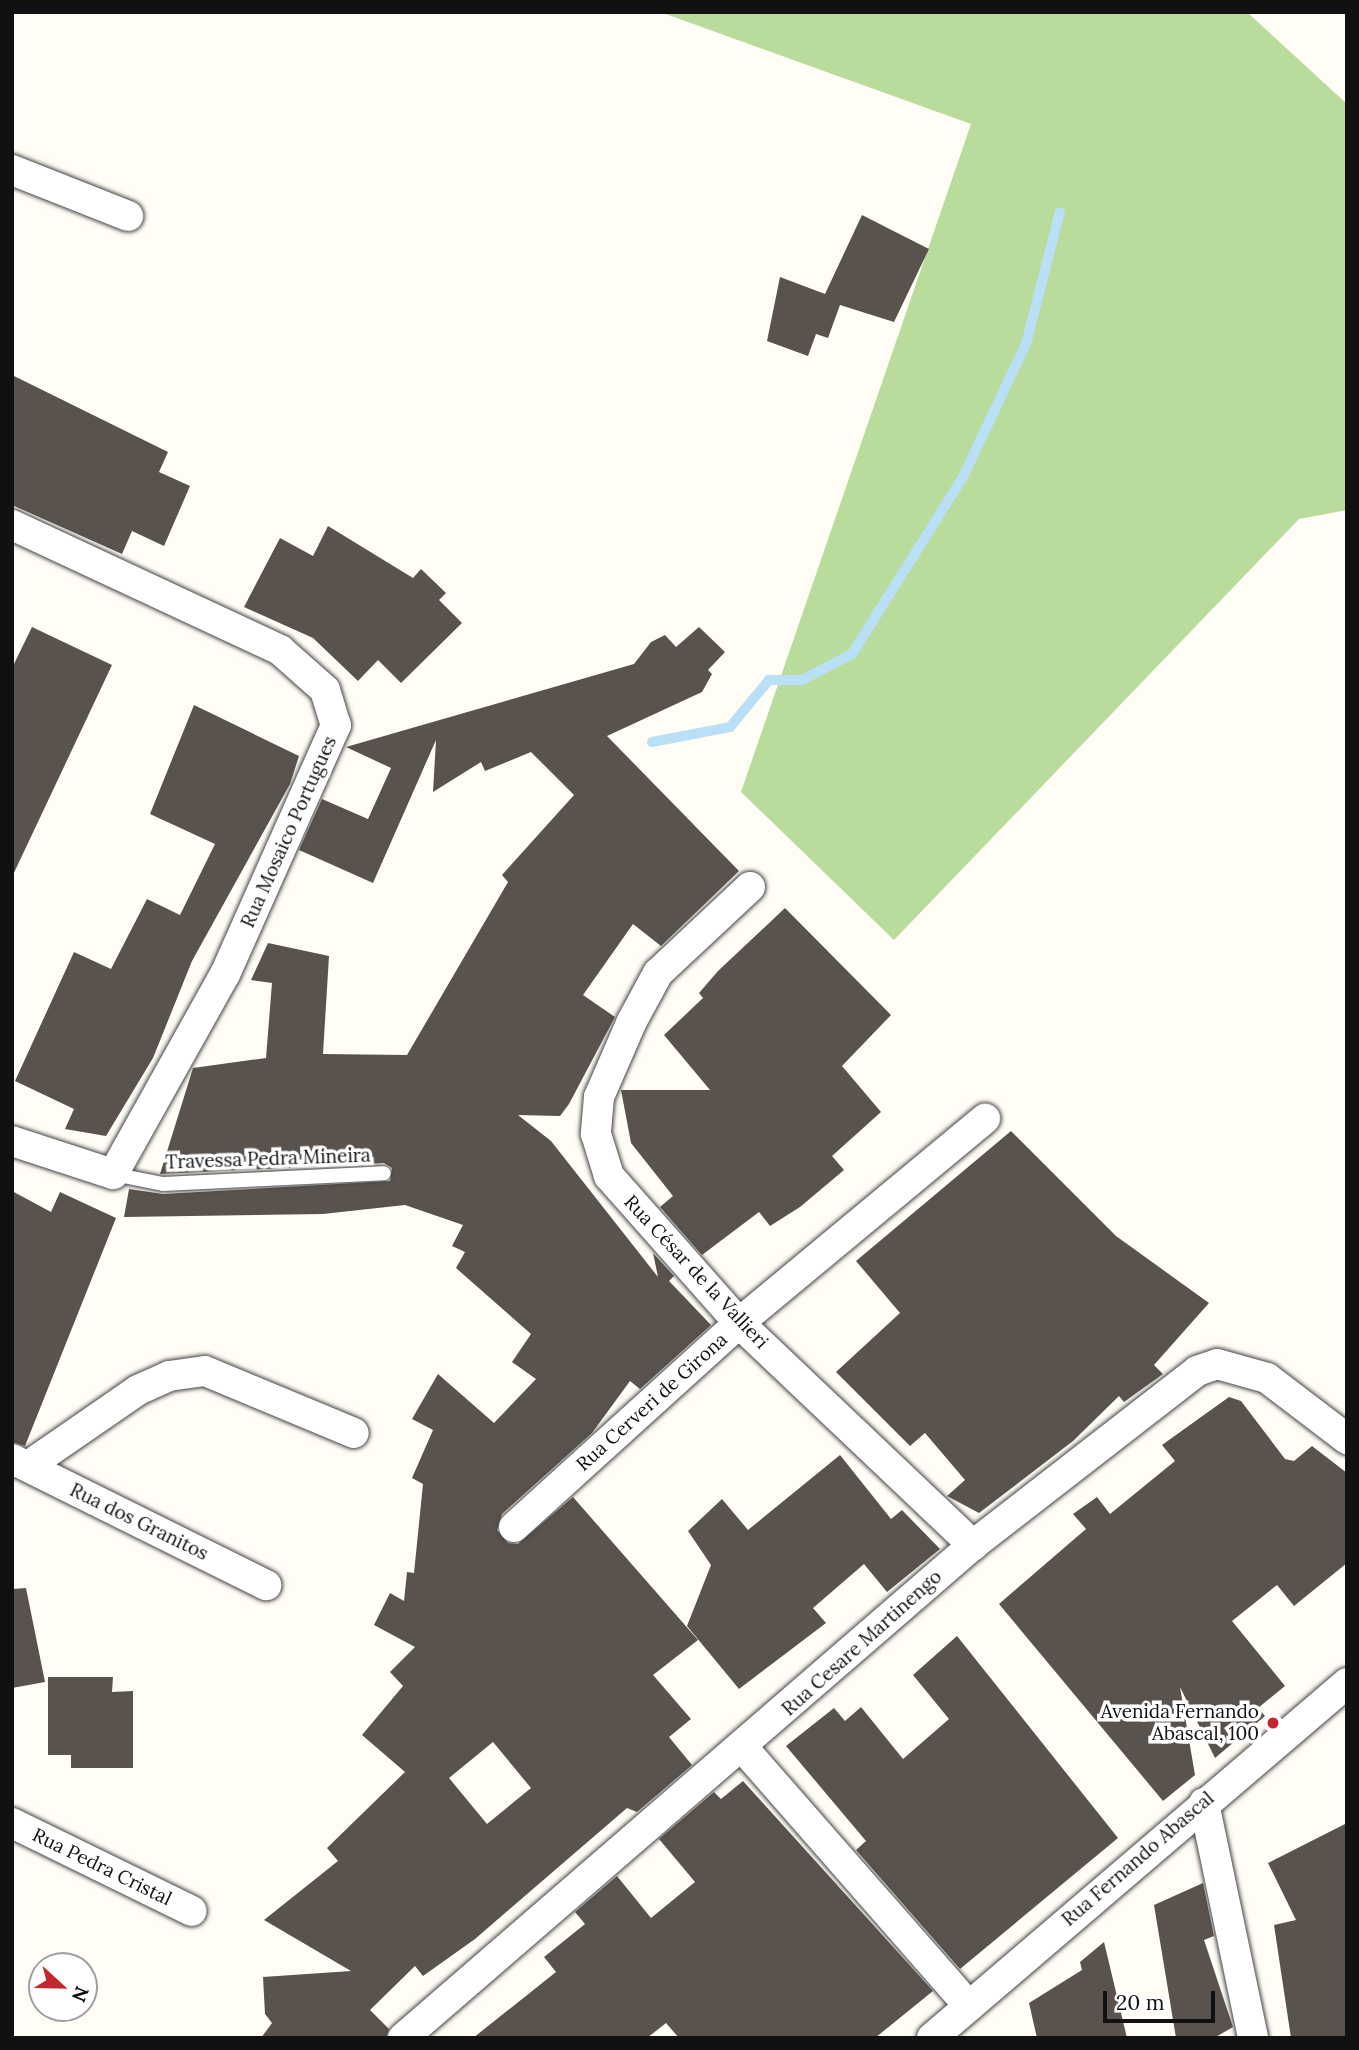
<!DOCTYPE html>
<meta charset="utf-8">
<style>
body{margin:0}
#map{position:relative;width:1359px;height:2050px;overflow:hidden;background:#fffdf5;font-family:Lora,serif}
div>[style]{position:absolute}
.forest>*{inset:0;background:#b9dc9c}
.stream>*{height:10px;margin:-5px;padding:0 5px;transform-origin:5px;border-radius:5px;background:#b9e0f7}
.building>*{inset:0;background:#5a524d}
.roads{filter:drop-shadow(0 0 2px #444) drop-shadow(0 0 2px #444)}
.lane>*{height:14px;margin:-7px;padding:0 7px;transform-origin:7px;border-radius:7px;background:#fff}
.street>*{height:30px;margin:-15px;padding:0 15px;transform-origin:15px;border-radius:15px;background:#fff}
.dots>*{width:19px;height:19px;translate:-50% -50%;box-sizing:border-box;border:4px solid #fff;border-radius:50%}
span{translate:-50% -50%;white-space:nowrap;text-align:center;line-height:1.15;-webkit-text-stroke:7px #fff;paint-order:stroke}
.street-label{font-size:19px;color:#111}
.poi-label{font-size:19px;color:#111}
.right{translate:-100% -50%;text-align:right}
.frame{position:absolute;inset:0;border:14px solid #111;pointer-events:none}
.north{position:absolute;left:28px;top:1952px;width:70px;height:70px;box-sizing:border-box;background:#fff;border:2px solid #a0a0a0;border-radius:50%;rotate:112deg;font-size:19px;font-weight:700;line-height:28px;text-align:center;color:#111}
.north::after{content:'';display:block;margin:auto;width:24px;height:32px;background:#c4262e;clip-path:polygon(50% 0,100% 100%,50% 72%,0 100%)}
.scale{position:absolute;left:1103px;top:1991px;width:112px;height:32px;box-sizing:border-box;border:4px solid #111;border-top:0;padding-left:9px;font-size:21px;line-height:24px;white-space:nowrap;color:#111;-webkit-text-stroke:5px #fff;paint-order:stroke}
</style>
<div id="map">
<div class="forest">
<div style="clip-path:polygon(660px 12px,1247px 12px,1347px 104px,1347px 510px,1299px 519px,894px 940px,741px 792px,971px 124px)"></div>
</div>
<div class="stream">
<div style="left:652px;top:742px;width:79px;rotate:-10.9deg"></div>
<div style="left:730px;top:727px;width:61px;rotate:-50.3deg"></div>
<div style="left:769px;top:680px;width:33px"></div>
<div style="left:802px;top:680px;width:56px;rotate:-27.5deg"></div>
<div style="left:852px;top:654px;width:209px;rotate:-57.9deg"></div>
<div style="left:963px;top:477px;width:147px;rotate:-64.7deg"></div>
<div style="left:1026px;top:344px;width:136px;rotate:-75.6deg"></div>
</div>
<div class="building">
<div style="clip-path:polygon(862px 215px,929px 249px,894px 322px,840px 305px,828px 338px,816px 334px,808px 356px,767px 341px,780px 277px,825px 294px)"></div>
<div style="clip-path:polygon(12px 375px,168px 452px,159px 472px,190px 486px,164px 546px,132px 531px,122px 554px,12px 505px)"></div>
<div style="clip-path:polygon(328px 526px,413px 578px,421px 569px,446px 593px,439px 600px,462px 623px,401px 683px,378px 660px,358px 681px,313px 638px,244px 607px,280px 538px,313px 556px)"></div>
<div style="clip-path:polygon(32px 627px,112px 665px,12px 877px,12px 668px)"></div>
<div style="clip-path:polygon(evenodd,699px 627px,725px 652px,708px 670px,712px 674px,702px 692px,607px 736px,739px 871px,661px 946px,633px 924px,583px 995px,615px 1017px,569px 1104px,560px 1116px,518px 1115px,551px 1141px,658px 1277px,653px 1253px,674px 1276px,669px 1281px,711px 1325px,640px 1389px,630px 1381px,592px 1433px,502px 1514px,497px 1530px,508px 1543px,518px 1544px,573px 1497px,698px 1640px,653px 1675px,691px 1719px,669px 1737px,692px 1765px,637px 1812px,627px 1808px,475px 1939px,423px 1976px,415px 1966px,370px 2010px,389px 2029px,386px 2038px,261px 2038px,272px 2023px,265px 2014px,263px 1977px,351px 1971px,264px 1920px,338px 1861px,327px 1848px,405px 1772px,362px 1735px,403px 1686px,390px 1672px,415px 1647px,374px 1625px,390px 1593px,404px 1601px,407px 1572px,414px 1573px,423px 1484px,412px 1478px,433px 1430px,412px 1419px,438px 1374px,494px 1423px,536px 1379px,512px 1362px,531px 1334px,456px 1268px,465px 1252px,452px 1246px,463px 1225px,405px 1205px,323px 1214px,124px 1217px,129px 1189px,163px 1194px,390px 1181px,392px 1168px,384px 1163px,160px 1174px,193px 1068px,266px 1058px,272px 983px,251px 980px,268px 943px,329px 956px,323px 1054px,407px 1055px,508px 882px,502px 875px,574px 795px,531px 752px,485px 771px,481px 762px,433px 792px,436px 740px,373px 883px,299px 850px,322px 799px,368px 819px,391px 768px,346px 747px,634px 664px,651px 642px,665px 635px,676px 647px,699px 627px,493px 1742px,531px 1788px,487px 1824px,449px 1778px,493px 1742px)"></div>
<div style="clip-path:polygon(194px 705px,299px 756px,290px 784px,192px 961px,153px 1058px,106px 1136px,65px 1129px,74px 1109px,15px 1081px,74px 952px,111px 969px,147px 899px,180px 915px,215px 844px,150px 814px)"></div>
<div style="clip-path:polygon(785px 908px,891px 1015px,842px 1066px,881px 1112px,832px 1156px,844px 1170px,800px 1207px,770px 1226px,759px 1212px,702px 1255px,660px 1207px,673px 1196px,631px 1143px,621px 1090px,710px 1090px,664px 1035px,703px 998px,699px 993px,718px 971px)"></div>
<div style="clip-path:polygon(1011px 1131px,1116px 1236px,1209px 1303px,1154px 1365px,1163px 1374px,1124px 1402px,1119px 1396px,1073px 1441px,979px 1513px,947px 1496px,965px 1480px,925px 1433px,910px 1446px,836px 1372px,900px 1313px,856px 1261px)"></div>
<div style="clip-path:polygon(12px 1191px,51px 1212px,60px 1192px,116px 1218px,25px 1446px,12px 1442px)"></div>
<div style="clip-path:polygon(1229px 1397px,1241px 1401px,1285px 1459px,1294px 1461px,1312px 1446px,1347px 1473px,1347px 1563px,1294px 1606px,1277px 1585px,1232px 1621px,1285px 1686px,1258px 1708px,1265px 1716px,1215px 1758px,1180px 1687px,1195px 1775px,1163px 1801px,999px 1604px,1086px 1529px,1073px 1514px,1097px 1497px,1110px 1514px,1175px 1461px,1162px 1445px)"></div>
<div style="clip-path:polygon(840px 1455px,891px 1519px,902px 1510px,940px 1549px,887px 1592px,864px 1564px,813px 1608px,826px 1623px,739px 1689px,687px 1626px,711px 1565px,688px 1531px,722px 1499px,748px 1530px)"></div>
<div style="clip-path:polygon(26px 1588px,45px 1682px,12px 1688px,12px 1589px)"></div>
<div style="clip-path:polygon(957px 1636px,1118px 1838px,960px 1969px,856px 1850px,866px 1841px,786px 1746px,834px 1708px,845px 1721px,861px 1707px,903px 1759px,949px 1719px,913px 1675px)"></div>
<div style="clip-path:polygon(48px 1677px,113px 1677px,112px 1692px,133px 1691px,133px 1768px,71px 1768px,71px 1755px,48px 1755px)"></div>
<div style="clip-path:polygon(743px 1781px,933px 1991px,875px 2038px,679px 2038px,666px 2023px,647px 2038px,473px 2038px,556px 1972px,544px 1957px,585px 1924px,575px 1912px,617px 1876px,651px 1918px,695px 1882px,659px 1839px,714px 1792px,721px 1799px)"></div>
<div style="clip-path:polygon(1347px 1823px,1347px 2038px,1291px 2038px,1274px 1925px,1296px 1920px,1268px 1863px)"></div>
<div style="clip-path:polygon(1203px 1883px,1214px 1936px,1204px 1940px,1233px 2027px,1214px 2038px,1176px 2038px,1154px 1905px)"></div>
<div style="clip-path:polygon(1104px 1942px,1127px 2038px,1037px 2038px,1029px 2003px,1082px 1970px,1080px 1962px)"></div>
</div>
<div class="roads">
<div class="lane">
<div style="left:113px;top:1174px;width:51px;rotate:11.3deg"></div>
<div style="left:163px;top:1184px;width:221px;rotate:-2.8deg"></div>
</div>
<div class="street">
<div style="left:12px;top:170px;width:125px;rotate:21.6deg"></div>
<div style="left:12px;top:525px;width:296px;rotate:25deg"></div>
<div style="left:280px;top:650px;width:60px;rotate:41.6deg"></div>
<div style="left:325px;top:690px;width:37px;rotate:73deg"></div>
<div style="left:336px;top:725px;width:273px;rotate:114deg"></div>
<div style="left:225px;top:974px;width:229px;rotate:119.2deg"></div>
<div style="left:113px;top:1174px;width:106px;rotate:-161.9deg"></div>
<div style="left:750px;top:887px;width:126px;rotate:136.9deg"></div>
<div style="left:658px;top:973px;width:55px;rotate:118.4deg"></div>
<div style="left:632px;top:1021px;width:83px;rotate:113.5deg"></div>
<div style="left:599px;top:1097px;width:37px;rotate:95deg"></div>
<div style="left:596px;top:1134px;width:44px;rotate:72.8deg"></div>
<div style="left:609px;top:1176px;width:196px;rotate:48.5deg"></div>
<div style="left:739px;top:1323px;width:323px;rotate:43.5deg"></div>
<div style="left:12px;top:1459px;width:284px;rotate:26.4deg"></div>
<div style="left:28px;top:1466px;width:134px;rotate:-34.6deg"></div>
<div style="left:138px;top:1390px;width:34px;rotate:-24deg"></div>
<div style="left:169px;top:1376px;width:36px;rotate:-8deg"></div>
<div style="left:205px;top:1371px;width:161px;rotate:22.6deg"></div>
<div style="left:514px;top:1527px;width:304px;rotate:-42.2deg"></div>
<div style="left:739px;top:1323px;width:320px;rotate:-39.7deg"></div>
<div style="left:744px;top:1749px;width:342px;rotate:48.8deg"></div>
<div style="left:1204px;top:1803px;width:240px;rotate:78.2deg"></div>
<div style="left:12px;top:1823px;width:200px;rotate:26.1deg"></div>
<div style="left:403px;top:2038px;width:754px;rotate:-40.86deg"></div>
<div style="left:973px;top:1545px;width:284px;rotate:-37.8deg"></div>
<div style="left:1197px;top:1371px;width:21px;rotate:-19deg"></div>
<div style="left:1217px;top:1364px;width:52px;rotate:15.6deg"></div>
<div style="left:1267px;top:1378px;width:101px;rotate:37.3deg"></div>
<div style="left:932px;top:2038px;width:546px;rotate:-40.54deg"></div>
</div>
</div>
<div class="dots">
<div style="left:1273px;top:1723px;background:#c4262e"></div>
</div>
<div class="street-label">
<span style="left:289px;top:832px;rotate:-66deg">Rua Mosaico Portugues</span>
<span style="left:268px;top:1159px;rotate:-2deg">Travessa Pedra Mineira</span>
<span style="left:696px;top:1272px;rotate:47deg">Rua César de la Vallieri</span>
<span style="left:652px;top:1402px;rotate:-42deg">Rua Cerveri de Girona</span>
<span style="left:139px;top:1522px;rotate:26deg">Rua dos Granitos</span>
<span style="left:862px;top:1643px;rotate:-42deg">Rua Cesare Martinengo</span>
<span style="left:1138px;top:1859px;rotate:-41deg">Rua Fernando Abascal</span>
<span style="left:102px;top:1867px;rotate:26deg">Rua Pedra Cristal</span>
</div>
<div class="poi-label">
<span class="right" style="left:1259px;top:1723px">Avenida Fernando<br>Abascal, 100</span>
</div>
<div class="frame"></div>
<div class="north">N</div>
<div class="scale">20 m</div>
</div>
